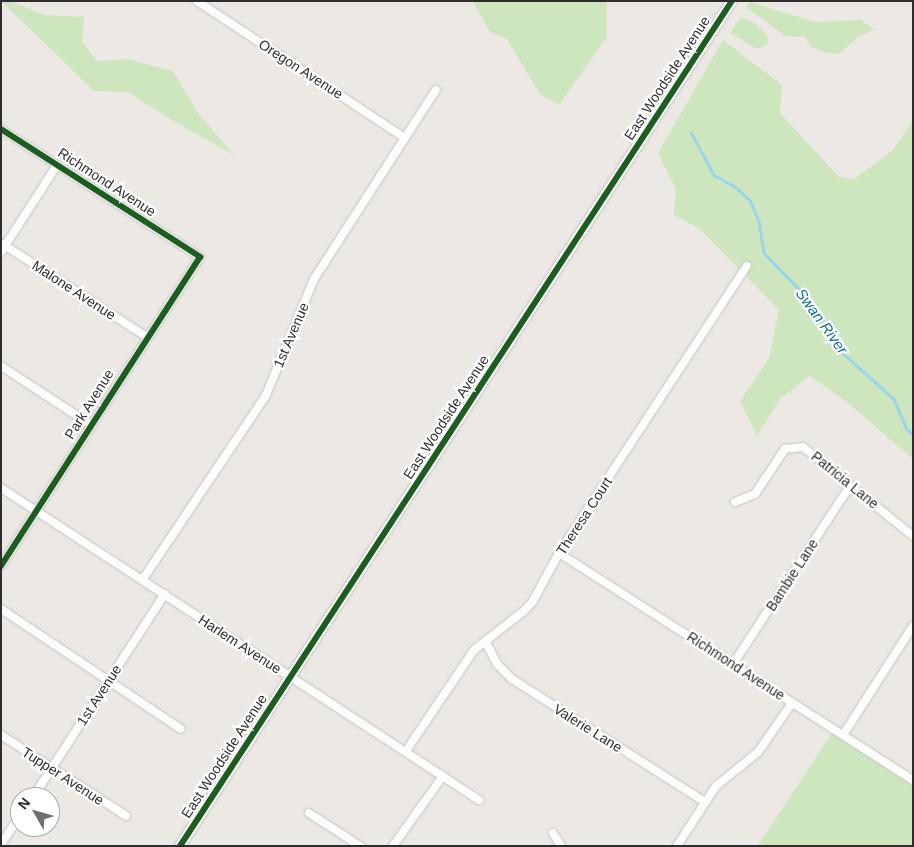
<!DOCTYPE html>
<style>
body{margin:0}
#map{position:relative;width:914px;height:847px;overflow:hidden;background:#ece8e4;font-family:Helvetica,sans-serif}
div>[style]{position:absolute}
.green>*{inset:0;background:#cee6be}
.stream>*{height:2.5px;margin:-1.25px;padding:0 1.25px;transform-origin:1.25px;border-radius:1.25px;background:#99d6ec}
.roads{filter:drop-shadow(0 0 1px #c5c4c5) drop-shadow(0 0 1px #c5c4c5)}
.street>*{height:8px;margin:-4px;padding:0 4px;transform-origin:4px;border-radius:4px;background:#fcfcfb}
.secondary>*{height:10px;margin:-5px;padding:0 5px;transform-origin:5px;border-radius:5px;background:#fcfcfb}
.cycleway>*{height:6px;margin:-3px;padding:0 3px;transform-origin:3px;border-radius:3px;background:#1b5e20}
span{translate:-50% -50%;white-space:nowrap;text-align:center;line-height:1.15;-webkit-text-stroke:4.5px #fff;paint-order:stroke}
.street-label{font-size:14px;color:#2e2e2e}
.water-label{font-size:15px;color:#0d6fa3;font-style:italic}
.frame{position:absolute;inset:0;border:2px solid #2e2e2e;pointer-events:none}
.north{position:absolute;left:10px;top:787px;width:50px;height:50px;box-sizing:border-box;background:#fff;border:1px solid #ababab;border-radius:50%;rotate:308deg;font-size:14px;font-weight:700;line-height:20px;text-align:center;color:#2e2e2e}
.north::after{content:'';display:block;margin:auto;width:18px;height:22px;background:#706f6e;clip-path:polygon(50% 0,100% 100%,50% 72%,0 100%)}
</style>
<div id="map">
<div class="green">
<div style="clip-path:polygon(1px 1px,11px 1px,44px 15px,84px 17px,82px 42px,97px 61px,126px 59px,173px 71px,198px 113px,234px 155px,175px 122px,128px 92px,94px 91px)"></div>
<div style="clip-path:polygon(473px 1px,607px 1px,607px 37px,559px 105px,540px 94px,507px 39px,490px 32px)"></div>
<div style="clip-path:polygon(750px 2px,815px 22px,861px 20px,874px 29px,856px 39px,839px 54px,824px 52px,811px 47px,805px 37px,785px 36px,746px 7px)"></div>
<div style="clip-path:polygon(741px 17px,756px 24px,765px 33px,768px 39px,767px 45px,757px 49px,730px 33px)"></div>
<div style="clip-path:polygon(723px 40px,782px 85px,780px 113px,839px 177px,854px 179px,892px 151px,913px 121px,913px 459px,848px 403px,810px 376px,780px 399px,757px 436px,740px 401px,769px 358px,779px 310px,699px 228px,674px 215px,676px 190px,658px 153px)"></div>
<div style="clip-path:polygon(833px 731px,913px 782px,913px 846px,758px 846px)"></div>
</div>
<div class="stream">
<div style="left:691px;top:132px;width:49px;rotate:61.9deg"></div>
<div style="left:714px;top:175px;width:23px;rotate:29deg"></div>
<div style="left:734px;top:186px;width:21px;rotate:41deg"></div>
<div style="left:750px;top:200px;width:23px;rotate:67deg"></div>
<div style="left:759px;top:221px;width:32px;rotate:81deg"></div>
<div style="left:764px;top:253px;width:64px;rotate:45.6deg"></div>
<div style="left:809px;top:299px;width:67px;rotate:57.3deg"></div>
<div style="left:845px;top:355px;width:66px;rotate:41.9deg"></div>
<div style="left:894px;top:399px;width:33px;rotate:67deg"></div>
<div style="left:907px;top:429px;width:8px;rotate:40deg"></div>
</div>
<div class="roads">
<div class="street">
<div style="left:197px;top:1px;width:249px;rotate:33.4deg"></div>
<div style="left:1px;top:129px;width:237px;rotate:32.7deg"></div>
<div style="left:200px;top:257px;width:368px;rotate:122.8deg"></div>
<div style="left:1px;top:243px;width:174px;rotate:32.8deg"></div>
<div style="left:1px;top:252px;width:103px;rotate:-57.2deg"></div>
<div style="left:1px;top:366px;width:108px;rotate:33.2deg"></div>
<div style="left:1px;top:488px;width:571px;rotate:33.13deg"></div>
<div style="left:735px;top:502px;width:22px;rotate:-22deg"></div>
<div style="left:755px;top:494px;width:54px;rotate:-56.3deg"></div>
<div style="left:785px;top:449px;width:18px;rotate:-6deg"></div>
<div style="left:803px;top:447px;width:141px;rotate:39deg"></div>
<div style="left:559px;top:553px;width:421px;rotate:32.7deg"></div>
<div style="left:143px;top:579px;width:221px;rotate:-56.2deg"></div>
<div style="left:266px;top:395px;width:126px;rotate:-67.5deg"></div>
<div style="left:314px;top:279px;width:225px;rotate:-57.2deg"></div>
<div style="left:1px;top:609px;width:216px;rotate:33.7deg"></div>
<div style="left:485px;top:641px;width:26px;rotate:62deg"></div>
<div style="left:497px;top:664px;width:21px;rotate:45deg"></div>
<div style="left:512px;top:679px;width:229px;rotate:32.5deg"></div>
<div style="left:733px;top:664px;width:213px;rotate:-56.7deg"></div>
<div style="left:1px;top:735px;width:149px;rotate:32.9deg"></div>
<div style="left:843px;top:735px;width:130px;rotate:-57.3deg"></div>
<div style="left:406px;top:751px;width:122px;rotate:-56deg"></div>
<div style="left:474px;top:650px;width:63px;rotate:-38deg"></div>
<div style="left:524px;top:611px;width:13px;rotate:-48deg"></div>
<div style="left:533px;top:601px;width:55px;rotate:-61.6deg"></div>
<div style="left:559px;top:553px;width:343px;rotate:-56.8deg"></div>
<div style="left:33px;top:797px;width:242px;rotate:-57deg"></div>
<div style="left:309px;top:813px;width:61px;rotate:32.9deg"></div>
<div style="left:553px;top:833px;width:15px;rotate:58deg"></div>
<div style="left:1px;top:844px;width:34px;rotate:-56deg"></div>
<div style="left:393px;top:846px;width:86px;rotate:-54.5deg"></div>
<div style="left:677px;top:846px;width:72px;rotate:-57deg"></div>
<div style="left:716px;top:786px;width:54px;rotate:-39deg"></div>
<div style="left:758px;top:752px;width:60px;rotate:-55.2deg"></div>
</div>
<div class="secondary">
<div style="left:180px;top:846px;width:1009px;rotate:-56.85deg"></div>
</div>
</div>
<div class="cycleway">
<div style="left:1px;top:129px;width:237px;rotate:32.7deg"></div>
<div style="left:200px;top:257px;width:368px;rotate:122.8deg"></div>
<div style="left:180px;top:846px;width:1009px;rotate:-56.85deg"></div>
</div>
<div class="street-label">
<span style="left:301px;top:69px;rotate:33deg">Oregon Avenue</span>
<span style="left:667px;top:78px;rotate:-57deg">East Woodside Avenue</span>
<span style="left:107px;top:182px;rotate:33deg">Richmond Avenue</span>
<span style="left:74px;top:290px;rotate:33deg">Malone Avenue</span>
<span style="left:291px;top:335px;rotate:-67deg">1st Avenue</span>
<span style="left:89px;top:404px;rotate:-58deg">Park Avenue</span>
<span style="left:446px;top:417px;rotate:-57deg">East Woodside Avenue</span>
<span style="left:845px;top:480px;rotate:39deg">Patricia Lane</span>
<span style="left:584px;top:516px;rotate:-57deg">Theresa Court</span>
<span style="left:792px;top:575px;rotate:-57deg">Bambie Lane</span>
<span style="left:240px;top:644px;rotate:33deg">Harlem Avenue</span>
<span style="left:736px;top:666px;rotate:33deg">Richmond Avenue</span>
<span style="left:99px;top:695px;rotate:-57deg">1st Avenue</span>
<span style="left:588px;top:728px;rotate:32deg">Valerie Lane</span>
<span style="left:224px;top:756px;rotate:-57deg">East Woodside Avenue</span>
<span style="left:63px;top:776px;rotate:33deg">Tupper Avenue</span>
</div>
<div class="water-label">
<span style="left:822px;top:321px;rotate:54deg">Swan River</span>
</div>
<div class="frame"></div>
<div class="north">N</div>
</div>
